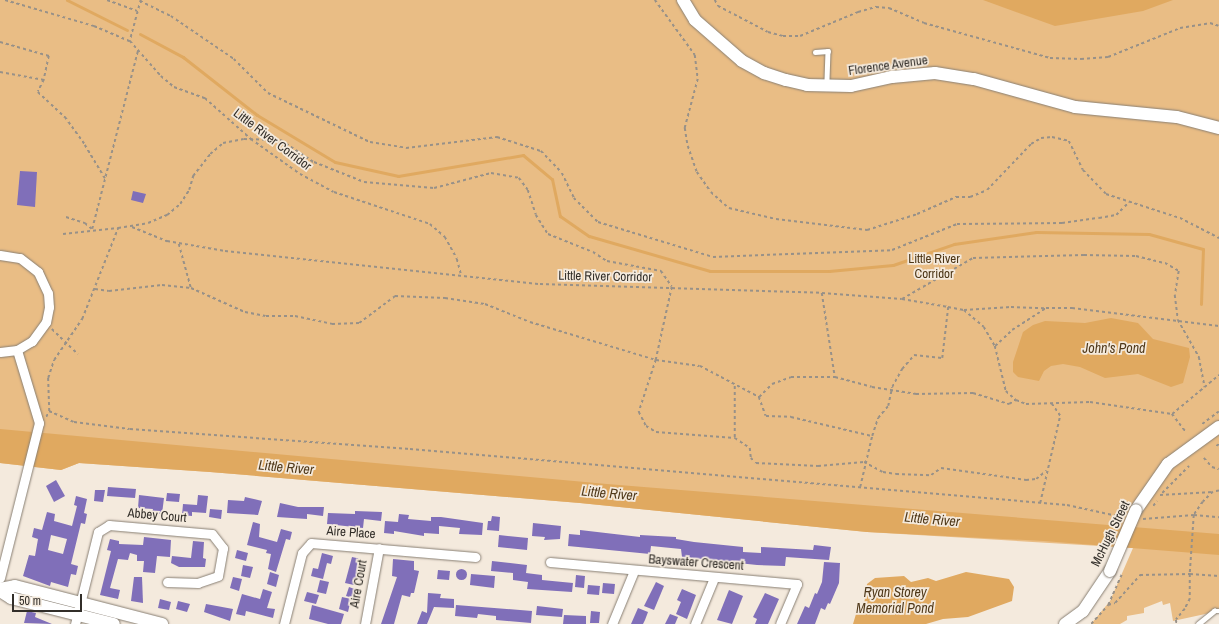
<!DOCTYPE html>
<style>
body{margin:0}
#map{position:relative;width:1219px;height:624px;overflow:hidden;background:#f4eadd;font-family:"Archivo Narrow",sans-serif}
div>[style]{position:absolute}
.green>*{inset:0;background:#e9bd85}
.water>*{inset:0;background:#e0a960}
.stream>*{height:3px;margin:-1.5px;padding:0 1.5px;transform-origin:1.5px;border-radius:1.5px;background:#e0a960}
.building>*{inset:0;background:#806fb9}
.round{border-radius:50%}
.path>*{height:1.5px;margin-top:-0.75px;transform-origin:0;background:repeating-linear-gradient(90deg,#989188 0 3px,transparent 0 6px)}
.roads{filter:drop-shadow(0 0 1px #887f73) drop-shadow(0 0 1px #887f73)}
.lane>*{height:4.5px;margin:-2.25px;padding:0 2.25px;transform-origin:2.25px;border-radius:2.25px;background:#fff}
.street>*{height:9px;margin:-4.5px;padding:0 4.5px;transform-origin:4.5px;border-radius:4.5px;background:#fff}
.secondary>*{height:12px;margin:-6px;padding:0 6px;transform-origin:6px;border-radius:6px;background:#fff}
.bridges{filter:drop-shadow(0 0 1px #887f73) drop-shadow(0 0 1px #887f73)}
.secondary-bridge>*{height:12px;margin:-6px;padding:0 6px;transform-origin:6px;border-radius:6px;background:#fff}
span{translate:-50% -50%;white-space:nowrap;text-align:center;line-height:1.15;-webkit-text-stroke:3.5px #f4eadd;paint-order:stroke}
.street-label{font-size:13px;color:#322e29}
.park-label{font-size:13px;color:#4c3515}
.water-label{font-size:14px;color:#50391a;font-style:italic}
.scale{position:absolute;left:12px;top:594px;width:70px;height:18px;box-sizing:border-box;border:2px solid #322e29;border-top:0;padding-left:5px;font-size:12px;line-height:14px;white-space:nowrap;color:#322e29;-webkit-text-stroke:3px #f4eadd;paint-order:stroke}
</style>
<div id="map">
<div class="green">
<div style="clip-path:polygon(0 0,1219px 0,1219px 611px,1173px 621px,1170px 603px,1163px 605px,1162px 601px,1144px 608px,1144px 613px,1127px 616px,1127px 620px,1120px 624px,1091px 624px,1110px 601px,1133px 548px,867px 532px,580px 503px,210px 472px,79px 463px,61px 470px,0 463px)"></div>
</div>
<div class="water">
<div style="clip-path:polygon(983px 0,1173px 0,1143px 11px,1055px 26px)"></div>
<div style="clip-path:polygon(1111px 318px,1138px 323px,1153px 339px,1189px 348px,1190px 357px,1183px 383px,1171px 387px,1138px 374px,1105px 378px,1080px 367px,1063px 364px,1051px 366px,1044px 371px,1039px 381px,1018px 377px,1013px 372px,1013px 362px,1023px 332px,1033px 325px,1045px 321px,1085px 323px)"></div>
<div style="clip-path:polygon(0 429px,607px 484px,1219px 534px,1219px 555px,1044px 541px,867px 532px,580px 503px,210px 472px,79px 463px,61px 470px,0 463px)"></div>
<div style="clip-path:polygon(966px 572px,1009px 579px,1014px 587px,1012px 601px,968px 617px,943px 619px,926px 624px,853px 624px,856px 614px,864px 605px,867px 584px,875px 578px,904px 576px,911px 582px,928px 578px,936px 581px)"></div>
</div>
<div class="stream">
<div style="left:67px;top:0;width:67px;rotate:26.6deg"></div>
<div style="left:140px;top:34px;width:49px;rotate:28.1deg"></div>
<div style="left:183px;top:57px;width:94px;rotate:38.1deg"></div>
<div style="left:257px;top:115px;width:91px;rotate:31.1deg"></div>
<div style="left:335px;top:162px;width:65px;rotate:12.5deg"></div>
<div style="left:398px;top:176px;width:127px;rotate:-9.5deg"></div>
<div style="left:523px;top:155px;width:38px;rotate:40deg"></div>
<div style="left:552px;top:179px;width:38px;rotate:78deg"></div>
<div style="left:560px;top:216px;width:35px;rotate:35deg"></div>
<div style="left:589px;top:236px;width:126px;rotate:16.1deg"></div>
<div style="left:710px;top:271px;width:119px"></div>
<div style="left:829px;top:271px;width:64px;rotate:-5.4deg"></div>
<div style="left:893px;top:265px;width:65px;rotate:-19deg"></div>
<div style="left:954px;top:244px;width:83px;rotate:-8.3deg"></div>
<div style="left:1036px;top:232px;width:113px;rotate:1deg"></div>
<div style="left:1149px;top:234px;width:56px;rotate:15.5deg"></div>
<div style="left:1203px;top:249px;width:55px;rotate:92.1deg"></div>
</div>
<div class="building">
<div style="clip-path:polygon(20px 171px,37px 172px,35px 207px,17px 205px)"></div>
<div style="clip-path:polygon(133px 191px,146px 194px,143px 203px,131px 200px)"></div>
<div style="clip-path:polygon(56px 480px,65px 496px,54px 502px,46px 486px)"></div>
<div style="clip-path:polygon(108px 487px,136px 489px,135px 498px,107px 496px)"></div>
<div style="clip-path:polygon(95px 490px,105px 490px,103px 502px,94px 501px)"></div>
<div style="clip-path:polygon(167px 493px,180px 494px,179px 502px,166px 501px)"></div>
<div style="clip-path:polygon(139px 495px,164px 498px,162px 514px,152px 513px,153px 509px,138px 508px)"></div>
<div style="clip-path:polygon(198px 495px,208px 496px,206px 513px,192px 512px,192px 516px,182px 515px,183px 504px,197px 505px)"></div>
<div style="clip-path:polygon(evenodd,76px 496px,87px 499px,84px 513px,87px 514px,85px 524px,81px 523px,71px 564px,78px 566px,76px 575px,71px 574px,68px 587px,51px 582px,50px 586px,23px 576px,29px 555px,35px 556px,38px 539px,32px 537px,34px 528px,42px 530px,47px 512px,55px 514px,54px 521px,72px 526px,77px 506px,74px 505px,76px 496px,51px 535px,67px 539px,63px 554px,48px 550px,51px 535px)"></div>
<div style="clip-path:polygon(245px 497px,262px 501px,258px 515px,227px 513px,228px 500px,244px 501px)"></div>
<div style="clip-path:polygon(280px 503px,298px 507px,324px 507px,323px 516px,307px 514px,307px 519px,277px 517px)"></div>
<div style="clip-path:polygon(210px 509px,222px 510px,221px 519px,209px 517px)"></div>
<div style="clip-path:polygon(355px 511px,382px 512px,381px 521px,364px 519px,363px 528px,327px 524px,328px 513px,355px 514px)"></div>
<div style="clip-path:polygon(399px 514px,409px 515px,408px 519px,431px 521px,431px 517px,441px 517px,483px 523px,482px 535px,459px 534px,460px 528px,439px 526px,439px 534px,424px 533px,424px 536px,394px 531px,394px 534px,384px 533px,385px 521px,398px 522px)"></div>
<div style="clip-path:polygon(492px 516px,500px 517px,499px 531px,487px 530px,488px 521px,491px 521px)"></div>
<div style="clip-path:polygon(253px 522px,260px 524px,259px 537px,277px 542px,281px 529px,292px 532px,290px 540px,286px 539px,276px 572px,268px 569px,271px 554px,266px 553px,267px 550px,247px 545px)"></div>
<div style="clip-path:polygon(533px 523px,561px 526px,560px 539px,544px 540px,545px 537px,532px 536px)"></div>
<div style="clip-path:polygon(580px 530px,640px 537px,640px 535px,676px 537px,676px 539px,694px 542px,743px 547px,743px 552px,761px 553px,761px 547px,813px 550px,814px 545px,831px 547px,829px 560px,786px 557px,785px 566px,757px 565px,682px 557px,681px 549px,651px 546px,650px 554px,568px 546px,569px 534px,580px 535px)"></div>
<div style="clip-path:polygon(499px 535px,528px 538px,527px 550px,498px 547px)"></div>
<div style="clip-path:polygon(144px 537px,171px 540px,170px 557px,157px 556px,155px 573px,143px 572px,144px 561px,137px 561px,137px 555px,130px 553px,128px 560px,118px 559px,110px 588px,120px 590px,118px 599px,100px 595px,111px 551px,107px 550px,110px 539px,119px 541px,119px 544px,143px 545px)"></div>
<div style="clip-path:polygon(193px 541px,204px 542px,203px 558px,206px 559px,205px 567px,179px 567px,171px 563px,172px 556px,191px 558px)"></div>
<div style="clip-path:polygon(237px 550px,248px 553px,246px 561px,235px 558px)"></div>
<div style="clip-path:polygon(322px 553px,333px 556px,331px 564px,327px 563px,323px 579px,311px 576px,313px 568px,318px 569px)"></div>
<div style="clip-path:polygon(352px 557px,361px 559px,354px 585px,345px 583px)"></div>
<div style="clip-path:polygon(393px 559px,414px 561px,414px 570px,419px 571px,414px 593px,411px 593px,410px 597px,402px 595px,394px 624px,381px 624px,397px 577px,392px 576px)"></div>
<div style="clip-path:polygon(492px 561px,527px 565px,526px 573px,542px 575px,542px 580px,573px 583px,572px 592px,527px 589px,528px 582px,513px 580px,513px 573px,491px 571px)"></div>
<div style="clip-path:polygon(824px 562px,840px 563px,839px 583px,830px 604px,828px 603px,825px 610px,821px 608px,815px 624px,797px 624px,805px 606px,809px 608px,815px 593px,817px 594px,822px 582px)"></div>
<div style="clip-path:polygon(243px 565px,253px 567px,250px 578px,241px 576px)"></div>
<div class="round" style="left:455.5px;top:568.5px;width:11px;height:11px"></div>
<div style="clip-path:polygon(438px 570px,450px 571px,449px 580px,437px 579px)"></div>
<div style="clip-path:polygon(270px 572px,279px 575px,276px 587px,267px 584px)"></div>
<div style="clip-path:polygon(471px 574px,495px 576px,494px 588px,470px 585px)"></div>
<div style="clip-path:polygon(576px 575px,585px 576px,584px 588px,575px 587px)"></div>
<div style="clip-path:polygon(134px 577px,142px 577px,143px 603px,131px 601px)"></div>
<div style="clip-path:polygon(233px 577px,242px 579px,239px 591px,230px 588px)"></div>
<div style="clip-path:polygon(320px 580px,329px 582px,326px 594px,317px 592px)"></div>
<div style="clip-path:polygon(656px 582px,664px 586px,654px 610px,644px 606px)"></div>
<div style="clip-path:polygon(603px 583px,615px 584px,614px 594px,602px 593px)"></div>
<div style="clip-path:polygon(588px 585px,600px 586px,599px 595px,587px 594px)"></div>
<div style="clip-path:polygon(349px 587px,360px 591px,357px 599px,346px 596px)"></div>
<div style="clip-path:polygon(263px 589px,272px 592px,267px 608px,275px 609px,273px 618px,246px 611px,245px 616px,236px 614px,242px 594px,260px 599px)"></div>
<div style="clip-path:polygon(682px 589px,696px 595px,687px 619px,676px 614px,681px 602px,677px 600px)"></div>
<div style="clip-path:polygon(729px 590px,743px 596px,732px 624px,717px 620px)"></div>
<div style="clip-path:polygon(307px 592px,319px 595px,316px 604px,304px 601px)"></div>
<div style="clip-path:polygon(428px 593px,441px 594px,440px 598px,454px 599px,454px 608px,434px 607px,427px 624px,417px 624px,422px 611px,427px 613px)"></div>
<div style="clip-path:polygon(765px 593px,779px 599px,768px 624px,755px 624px,757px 619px,753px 617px)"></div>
<div style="clip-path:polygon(342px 597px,351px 599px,348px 612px,339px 609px)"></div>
<div style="clip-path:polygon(160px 599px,171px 602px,169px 610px,158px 608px)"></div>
<div style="clip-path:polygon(178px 601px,190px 604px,187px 612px,176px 609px)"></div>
<div style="clip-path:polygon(206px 604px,233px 609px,230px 621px,204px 612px)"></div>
<div style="clip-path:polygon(312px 605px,344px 614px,341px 624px,328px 624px,309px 619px)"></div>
<div style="clip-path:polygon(456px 605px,532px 611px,531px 623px,496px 620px,496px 616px,478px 614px,477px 618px,455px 616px)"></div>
<div style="clip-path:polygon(537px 606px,563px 609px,562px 617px,536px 615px)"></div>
<div style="clip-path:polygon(638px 608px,648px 612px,645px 620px,643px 624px,631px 624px)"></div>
<div style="clip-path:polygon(27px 611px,36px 613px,35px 617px,52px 624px,24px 623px)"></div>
<div style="clip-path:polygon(591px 611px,600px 612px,599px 623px,590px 623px)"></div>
<div style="clip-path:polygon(670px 614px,678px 617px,675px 624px,665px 624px)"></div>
<div style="clip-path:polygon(564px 615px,586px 616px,586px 624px,563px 624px)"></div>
</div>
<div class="path">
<div style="left:5px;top:0;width:93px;rotate:16.3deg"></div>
<div style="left:94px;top:26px;width:39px;rotate:23deg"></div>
<div style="left:107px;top:0;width:32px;rotate:20deg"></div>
<div style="left:141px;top:0;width:42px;rotate:105deg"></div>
<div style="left:130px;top:41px;width:47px;rotate:48.5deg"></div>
<div style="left:161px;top:76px;width:17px;rotate:40deg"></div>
<div style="left:174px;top:87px;width:33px;rotate:20deg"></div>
<div style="left:205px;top:98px;width:62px;rotate:41.7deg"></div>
<div style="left:251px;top:139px;width:60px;rotate:35.5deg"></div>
<div style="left:300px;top:174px;width:38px;rotate:28deg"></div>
<div style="left:334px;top:192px;width:101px;rotate:18.4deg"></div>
<div style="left:430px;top:224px;width:20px;rotate:41deg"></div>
<div style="left:445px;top:237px;width:25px;rotate:61deg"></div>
<div style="left:457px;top:259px;width:16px;rotate:75deg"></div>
<div style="left:655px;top:0;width:68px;rotate:54deg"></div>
<div style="left:695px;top:55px;width:24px;rotate:83deg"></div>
<div style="left:698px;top:79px;width:51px;rotate:104.9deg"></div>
<div style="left:685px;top:128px;width:18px;rotate:81deg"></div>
<div style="left:688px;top:146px;width:28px;rotate:71deg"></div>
<div style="left:697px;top:172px;width:24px;rotate:55deg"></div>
<div style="left:711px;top:192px;width:24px;rotate:42deg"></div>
<div style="left:729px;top:208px;width:48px;rotate:13.2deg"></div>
<div style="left:776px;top:219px;width:92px;rotate:6.9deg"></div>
<div style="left:867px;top:230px;width:52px;rotate:-17.7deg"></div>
<div style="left:917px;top:214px;width:43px;rotate:-23.6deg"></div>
<div style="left:956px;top:197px;width:14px"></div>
<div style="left:970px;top:197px;width:18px;rotate:-22deg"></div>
<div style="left:987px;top:190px;width:64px;rotate:-46.3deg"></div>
<div style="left:1031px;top:144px;width:12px;rotate:-31deg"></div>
<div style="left:1041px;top:138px;width:11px;rotate:-5deg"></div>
<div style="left:1052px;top:137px;width:17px;rotate:13deg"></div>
<div style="left:1069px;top:141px;width:32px;rotate:64deg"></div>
<div style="left:1083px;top:170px;width:33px;rotate:46deg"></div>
<div style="left:1106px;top:194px;width:78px;rotate:18deg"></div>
<div style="left:1180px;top:218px;width:44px;rotate:27.1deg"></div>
<div style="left:715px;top:0;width:7px;rotate:63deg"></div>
<div style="left:718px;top:6px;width:56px;rotate:27.5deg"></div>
<div style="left:768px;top:32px;width:16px;rotate:15deg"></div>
<div style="left:783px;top:36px;width:17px"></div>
<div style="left:800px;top:36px;width:63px;rotate:-22.5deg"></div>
<div style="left:858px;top:12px;width:19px;rotate:-16deg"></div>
<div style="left:876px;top:7px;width:13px;rotate:4deg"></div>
<div style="left:889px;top:8px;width:38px;rotate:23deg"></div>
<div style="left:924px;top:23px;width:131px;rotate:15.5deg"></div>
<div style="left:1050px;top:58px;width:31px;rotate:2deg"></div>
<div style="left:1081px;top:59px;width:27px;rotate:-4deg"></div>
<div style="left:1108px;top:57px;width:78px;rotate:-21.9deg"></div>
<div style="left:1180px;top:28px;width:30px;rotate:-9deg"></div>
<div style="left:1210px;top:23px;width:9px;rotate:18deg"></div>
<div style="left:140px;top:1px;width:34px;rotate:26deg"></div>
<div style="left:171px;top:16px;width:76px;rotate:34.3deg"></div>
<div style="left:234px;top:59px;width:48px;rotate:45deg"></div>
<div style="left:268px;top:93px;width:113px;rotate:25.7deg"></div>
<div style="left:370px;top:142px;width:36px;rotate:9deg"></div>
<div style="left:406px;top:148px;width:92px;rotate:-6.9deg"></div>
<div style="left:497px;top:137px;width:46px;rotate:17.7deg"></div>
<div style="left:541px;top:151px;width:30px;rotate:46deg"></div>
<div style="left:562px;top:173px;width:28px;rotate:64deg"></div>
<div style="left:574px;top:198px;width:34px;rotate:45deg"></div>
<div style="left:598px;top:222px;width:120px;rotate:16.9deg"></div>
<div style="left:713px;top:257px;width:179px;rotate:-2.2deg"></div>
<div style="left:892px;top:250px;width:70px;rotate:-21.8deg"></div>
<div style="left:957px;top:224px;width:105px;rotate:-0.5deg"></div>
<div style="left:1062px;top:223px;width:37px;rotate:-8deg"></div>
<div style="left:1099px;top:218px;width:17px;rotate:-10deg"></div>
<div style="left:1116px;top:215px;width:18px;rotate:-45deg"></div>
<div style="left:0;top:42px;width:51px;rotate:15.9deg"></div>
<div style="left:49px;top:56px;width:25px;rotate:102deg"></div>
<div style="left:44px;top:80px;width:13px;rotate:117deg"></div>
<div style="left:38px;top:92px;width:37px;rotate:43deg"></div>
<div style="left:65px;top:117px;width:34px;rotate:54deg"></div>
<div style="left:85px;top:145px;width:39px;rotate:59deg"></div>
<div style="left:0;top:72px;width:45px;rotate:10.3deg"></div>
<div style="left:66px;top:217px;width:20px;rotate:18deg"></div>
<div style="left:85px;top:223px;width:9px;rotate:41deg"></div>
<div style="left:92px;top:229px;width:185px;rotate:-75.6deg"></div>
<div style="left:132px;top:227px;width:38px;rotate:22deg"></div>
<div style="left:167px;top:241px;width:59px;rotate:9.8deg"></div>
<div style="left:225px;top:251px;width:317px;rotate:6deg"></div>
<div style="left:540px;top:284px;width:282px;rotate:1.8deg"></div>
<div style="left:822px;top:293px;width:80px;rotate:4.3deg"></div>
<div style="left:902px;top:299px;width:47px;rotate:9.9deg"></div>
<div style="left:948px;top:307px;width:16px;rotate:11deg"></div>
<div style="left:964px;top:310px;width:26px;rotate:40deg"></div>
<div style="left:984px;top:327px;width:22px;rotate:60deg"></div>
<div style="left:995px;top:346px;width:46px;rotate:76.3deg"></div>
<div style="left:1006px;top:391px;width:13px;rotate:42deg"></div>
<div style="left:1016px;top:400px;width:11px;rotate:22deg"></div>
<div style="left:1026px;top:404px;width:64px;rotate:-1.8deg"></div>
<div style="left:1090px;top:402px;width:83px;rotate:8.3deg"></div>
<div style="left:1172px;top:414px;width:23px;rotate:52deg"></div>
<div style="left:63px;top:234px;width:55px;rotate:-6.2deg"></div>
<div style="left:179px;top:244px;width:46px;rotate:74.7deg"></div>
<div style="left:95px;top:289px;width:14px;rotate:8deg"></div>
<div style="left:109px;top:291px;width:53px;rotate:-6.5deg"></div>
<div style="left:162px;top:285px;width:29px;rotate:6deg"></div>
<div style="left:191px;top:288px;width:59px;rotate:24deg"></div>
<div style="left:245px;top:312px;width:21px;rotate:11deg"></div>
<div style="left:266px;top:316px;width:29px"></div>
<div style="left:295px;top:316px;width:38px;rotate:12deg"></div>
<div style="left:332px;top:324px;width:27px;rotate:-2deg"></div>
<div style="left:359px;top:323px;width:45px;rotate:-36.9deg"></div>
<div style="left:395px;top:296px;width:50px;rotate:2.3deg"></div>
<div style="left:445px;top:298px;width:40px;rotate:8.5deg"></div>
<div style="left:485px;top:304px;width:48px;rotate:21.8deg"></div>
<div style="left:530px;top:322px;width:132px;rotate:16.8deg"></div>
<div style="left:656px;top:360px;width:55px;rotate:108.1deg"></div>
<div style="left:639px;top:412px;width:16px;rotate:63deg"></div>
<div style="left:646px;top:426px;width:12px;rotate:31deg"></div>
<div style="left:656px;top:432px;width:79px;rotate:4.3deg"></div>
<div style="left:822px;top:293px;width:85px;rotate:81.2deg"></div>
<div style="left:902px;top:299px;width:82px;rotate:-30deg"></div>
<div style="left:973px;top:258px;width:111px;rotate:-1.5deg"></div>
<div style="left:1084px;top:255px;width:52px;rotate:1.1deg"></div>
<div style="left:1136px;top:256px;width:30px;rotate:14deg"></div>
<div style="left:1165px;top:263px;width:16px;rotate:30deg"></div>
<div style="left:1179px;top:271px;width:24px;rotate:99deg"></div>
<div style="left:1175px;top:295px;width:25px;rotate:83deg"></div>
<div style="left:1178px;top:320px;width:43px;rotate:60.4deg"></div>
<div style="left:1199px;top:357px;width:31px;rotate:79deg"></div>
<div style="left:964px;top:310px;width:47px;rotate:-3.7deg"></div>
<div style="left:1011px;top:307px;width:33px;rotate:2deg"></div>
<div style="left:52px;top:329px;width:36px;rotate:44deg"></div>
<div style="left:995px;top:346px;width:23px;rotate:-43deg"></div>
<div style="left:1012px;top:330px;width:40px;rotate:-32.9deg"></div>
<div style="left:1046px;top:308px;width:26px"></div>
<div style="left:1072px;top:308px;width:148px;rotate:7deg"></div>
<div style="left:735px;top:386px;width:52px;rotate:90deg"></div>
<div style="left:735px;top:438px;width:18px;rotate:34deg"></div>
<div style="left:750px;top:448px;width:10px;rotate:84deg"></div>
<div style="left:751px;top:458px;width:7px;rotate:45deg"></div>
<div style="left:756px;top:463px;width:62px;rotate:2.8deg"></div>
<div style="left:818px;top:466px;width:46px;rotate:-5deg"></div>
<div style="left:864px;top:462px;width:21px;rotate:28deg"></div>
<div style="left:883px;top:472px;width:13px;rotate:9deg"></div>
<div style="left:896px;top:474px;width:35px;rotate:2deg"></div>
<div style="left:931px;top:475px;width:12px;rotate:-35deg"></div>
<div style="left:941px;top:468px;width:86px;rotate:8deg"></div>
<div style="left:1026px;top:480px;width:10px;rotate:-6deg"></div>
<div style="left:1036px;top:479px;width:13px;rotate:-39deg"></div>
<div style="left:759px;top:397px;width:20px;rotate:70deg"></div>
<div style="left:766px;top:416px;width:25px;rotate:2deg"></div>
<div style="left:791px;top:417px;width:83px;rotate:13.2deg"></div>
<div style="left:49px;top:411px;width:27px;rotate:24deg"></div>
<div style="left:74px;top:422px;width:56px;rotate:7.1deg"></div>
<div style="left:130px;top:429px;width:281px;rotate:4.1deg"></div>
<div style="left:410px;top:449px;width:659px;rotate:4.87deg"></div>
<div style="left:1067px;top:505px;width:56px;rotate:12.3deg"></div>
<div style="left:1172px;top:414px;width:61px;rotate:-39.7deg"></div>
<div style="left:46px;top:417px;width:7px;rotate:-63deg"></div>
<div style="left:49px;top:411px;width:33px;rotate:-92deg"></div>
<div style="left:48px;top:378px;width:19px;rotate:-72deg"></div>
<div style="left:54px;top:360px;width:50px;rotate:-55.7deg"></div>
<div style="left:82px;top:319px;width:98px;rotate:-68.4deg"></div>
<div style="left:118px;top:228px;width:30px;rotate:-9deg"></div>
<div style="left:148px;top:223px;width:21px;rotate:-23deg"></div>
<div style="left:167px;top:215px;width:17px;rotate:-40deg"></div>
<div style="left:180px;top:204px;width:17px;rotate:-57deg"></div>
<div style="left:189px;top:190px;width:15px;rotate:-74deg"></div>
<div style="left:193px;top:176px;width:28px;rotate:-52deg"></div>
<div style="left:210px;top:154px;width:17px;rotate:-40deg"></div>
<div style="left:223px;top:143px;width:21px;rotate:-11deg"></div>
<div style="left:244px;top:139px;width:37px;rotate:2deg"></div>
<div style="left:281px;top:140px;width:40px;rotate:34deg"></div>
<div style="left:314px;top:162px;width:54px;rotate:21.8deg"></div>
<div style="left:364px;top:182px;width:70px;rotate:4.9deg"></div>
<div style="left:434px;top:188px;width:59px;rotate:-14.7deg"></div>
<div style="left:491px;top:173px;width:28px;rotate:10deg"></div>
<div style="left:519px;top:178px;width:15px;rotate:53deg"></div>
<div style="left:528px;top:190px;width:26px;rotate:72deg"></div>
<div style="left:536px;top:215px;width:22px;rotate:58deg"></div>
<div style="left:548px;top:234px;width:48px;rotate:21.8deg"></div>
<div style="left:593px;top:252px;width:17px;rotate:33deg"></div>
<div style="left:607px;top:261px;width:55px;rotate:10.5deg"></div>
<div style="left:661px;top:271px;width:19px;rotate:55deg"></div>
<div style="left:672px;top:287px;width:75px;rotate:102.4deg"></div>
<div style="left:656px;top:360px;width:44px;rotate:7.8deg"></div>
<div style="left:700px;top:366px;width:67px;rotate:27.7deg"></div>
<div style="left:759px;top:397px;width:18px;rotate:-45deg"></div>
<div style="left:772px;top:384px;width:20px;rotate:-20deg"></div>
<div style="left:791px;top:377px;width:44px"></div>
<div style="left:835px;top:377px;width:38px;rotate:15deg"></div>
<div style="left:872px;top:387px;width:45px;rotate:9deg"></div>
<div style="left:916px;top:394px;width:57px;rotate:-1deg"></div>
<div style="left:973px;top:393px;width:38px;rotate:17deg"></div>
<div style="left:1009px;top:404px;width:8px;rotate:-30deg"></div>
<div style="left:1202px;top:424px;width:21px;rotate:-37deg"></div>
<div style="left:1216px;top:446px;width:4px;rotate:-34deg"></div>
<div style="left:1204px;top:458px;width:12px;rotate:48deg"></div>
<div style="left:1212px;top:467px;width:7px;rotate:16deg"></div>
<div style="left:860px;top:487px;width:52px;rotate:-76.8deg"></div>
<div style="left:872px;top:436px;width:19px;rotate:-72deg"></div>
<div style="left:878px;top:418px;width:16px;rotate:-50deg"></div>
<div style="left:888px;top:406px;width:19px;rotate:-78deg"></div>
<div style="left:892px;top:387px;width:21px;rotate:-61deg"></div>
<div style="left:902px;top:369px;width:18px;rotate:-49deg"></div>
<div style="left:914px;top:355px;width:28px;rotate:6deg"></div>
<div style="left:942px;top:358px;width:51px;rotate:-83.3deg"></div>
<div style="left:1219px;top:491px;width:6px;rotate:171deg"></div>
<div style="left:1213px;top:492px;width:14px;rotate:135deg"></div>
<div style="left:1203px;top:502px;width:16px;rotate:125deg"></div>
<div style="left:1194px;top:515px;width:59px;rotate:93.9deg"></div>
<div style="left:1190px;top:574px;width:29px;rotate:4deg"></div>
<div style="left:1162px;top:493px;width:38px;rotate:-45deg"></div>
<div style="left:1160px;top:495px;width:53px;rotate:-3.2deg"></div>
<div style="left:1040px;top:503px;width:89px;rotate:-77.1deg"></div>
<div style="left:1060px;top:416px;width:16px;rotate:-125deg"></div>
<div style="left:1153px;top:506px;width:6px;rotate:-51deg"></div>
<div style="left:1143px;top:519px;width:51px;rotate:-4.5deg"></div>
<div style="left:1194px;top:515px;width:25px;rotate:5deg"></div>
<div style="left:1108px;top:605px;width:35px;rotate:-66deg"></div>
<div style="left:1091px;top:624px;width:25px;rotate:-48deg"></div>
<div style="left:1108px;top:605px;width:7px;rotate:-16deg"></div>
<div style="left:1115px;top:603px;width:38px;rotate:-48deg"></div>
<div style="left:1140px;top:575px;width:50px;rotate:-1.1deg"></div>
<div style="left:1190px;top:574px;width:25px;rotate:90deg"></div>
<div style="left:1190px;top:599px;width:11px;rotate:117deg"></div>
<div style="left:1185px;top:609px;width:14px;rotate:129deg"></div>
<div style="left:1176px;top:620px;width:4px;rotate:76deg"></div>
</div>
<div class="roads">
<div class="lane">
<div style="left:815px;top:52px;width:13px;rotate:-4deg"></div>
<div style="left:828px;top:51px;width:34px;rotate:92deg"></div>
<div style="left:1198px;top:624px;width:21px;rotate:-39deg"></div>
<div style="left:1214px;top:611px;width:5px"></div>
</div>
<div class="street">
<div style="left:0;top:255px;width:20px;rotate:9deg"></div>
<div style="left:20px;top:258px;width:23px;rotate:38deg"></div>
<div style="left:38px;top:272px;width:23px;rotate:65deg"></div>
<div style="left:48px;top:293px;width:14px;rotate:86deg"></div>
<div style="left:49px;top:307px;width:15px;rotate:101deg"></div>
<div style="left:46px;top:322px;width:24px;rotate:126deg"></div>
<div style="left:32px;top:341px;width:17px;rotate:149deg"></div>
<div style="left:17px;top:350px;width:17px;rotate:173deg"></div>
<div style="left:550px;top:562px;width:248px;rotate:5.1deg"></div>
<div style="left:797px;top:584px;width:43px;rotate:113deg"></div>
<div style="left:0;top:578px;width:160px;rotate:-75.9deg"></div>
<div style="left:39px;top:423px;width:76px;rotate:-106.8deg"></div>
<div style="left:75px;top:624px;width:95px;rotate:-76deg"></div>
<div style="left:98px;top:532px;width:13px;rotate:-32deg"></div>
<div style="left:109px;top:525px;width:103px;rotate:5deg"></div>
<div style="left:212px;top:534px;width:18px;rotate:52deg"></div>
<div style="left:223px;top:548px;width:28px;rotate:100deg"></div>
<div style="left:218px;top:576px;width:21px;rotate:161deg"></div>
<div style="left:198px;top:583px;width:31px;rotate:-178deg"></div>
<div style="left:284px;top:624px;width:73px;rotate:-75.8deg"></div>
<div style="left:302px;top:553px;width:13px;rotate:-48deg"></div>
<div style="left:311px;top:543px;width:165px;rotate:4.9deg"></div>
<div style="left:365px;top:624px;width:77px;rotate:-79.6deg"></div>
<div style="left:612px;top:624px;width:57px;rotate:-67.5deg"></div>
<div style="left:695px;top:624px;width:50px;rotate:-67.6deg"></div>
</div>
<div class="secondary">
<div style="left:683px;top:0;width:23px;rotate:59deg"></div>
<div style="left:695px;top:20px;width:62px;rotate:41.1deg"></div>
<div style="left:742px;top:61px;width:25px;rotate:29deg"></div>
<div style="left:764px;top:73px;width:23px;rotate:18deg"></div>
<div style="left:786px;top:80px;width:22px;rotate:13deg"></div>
<div style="left:807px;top:85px;width:44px;rotate:1.3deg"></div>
<div style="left:851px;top:86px;width:42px;rotate:-12.4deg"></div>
<div style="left:892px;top:77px;width:43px;rotate:-5.3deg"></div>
<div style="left:935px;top:73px;width:39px;rotate:9deg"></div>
<div style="left:974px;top:79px;width:105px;rotate:15.5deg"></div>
<div style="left:1075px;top:107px;width:102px;rotate:5.6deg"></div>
<div style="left:1177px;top:117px;width:43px;rotate:14.7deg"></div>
<div style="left:1136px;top:510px;width:56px;rotate:-55.2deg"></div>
<div style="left:1168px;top:464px;width:63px;rotate:-36deg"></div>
<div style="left:0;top:589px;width:15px;rotate:-11deg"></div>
<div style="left:15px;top:586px;width:152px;rotate:14.5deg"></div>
<div style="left:0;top:591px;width:13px;rotate:32deg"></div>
<div style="left:11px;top:598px;width:106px;rotate:14.2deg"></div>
<div style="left:1065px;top:624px;width:22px;rotate:-36deg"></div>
<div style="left:1083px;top:611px;width:48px;rotate:-56deg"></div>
</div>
</div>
<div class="bridges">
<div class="secondary-bridge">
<div style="left:1110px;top:571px;width:66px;rotate:-66.9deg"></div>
</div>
</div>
<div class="street-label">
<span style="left:888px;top:66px;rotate:-8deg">Florence Avenue</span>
<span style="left:272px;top:140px;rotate:37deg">Little River Corridor</span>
<span style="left:605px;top:277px;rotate:1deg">Little River Corridor</span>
<span style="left:157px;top:516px;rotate:5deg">Abbey Court</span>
<span style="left:351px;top:533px;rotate:4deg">Aire Place</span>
<span style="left:1111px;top:534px;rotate:-64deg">McHugh Street</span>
<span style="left:696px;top:563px;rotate:4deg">Bayswater Crescent</span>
<span style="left:359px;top:584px;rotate:-80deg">Aire Court</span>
</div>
<div class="park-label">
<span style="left:934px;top:267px">Little River<br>Corridor</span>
</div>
<div class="water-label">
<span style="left:1114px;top:348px">John's Pond</span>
<span style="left:286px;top:467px;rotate:5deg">Little River</span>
<span style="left:609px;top:493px;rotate:5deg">Little River</span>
<span style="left:932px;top:519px;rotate:5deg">Little River</span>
<span style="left:895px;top:600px">Ryan Storey<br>Memorial Pond</span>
</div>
<div class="scale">50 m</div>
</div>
